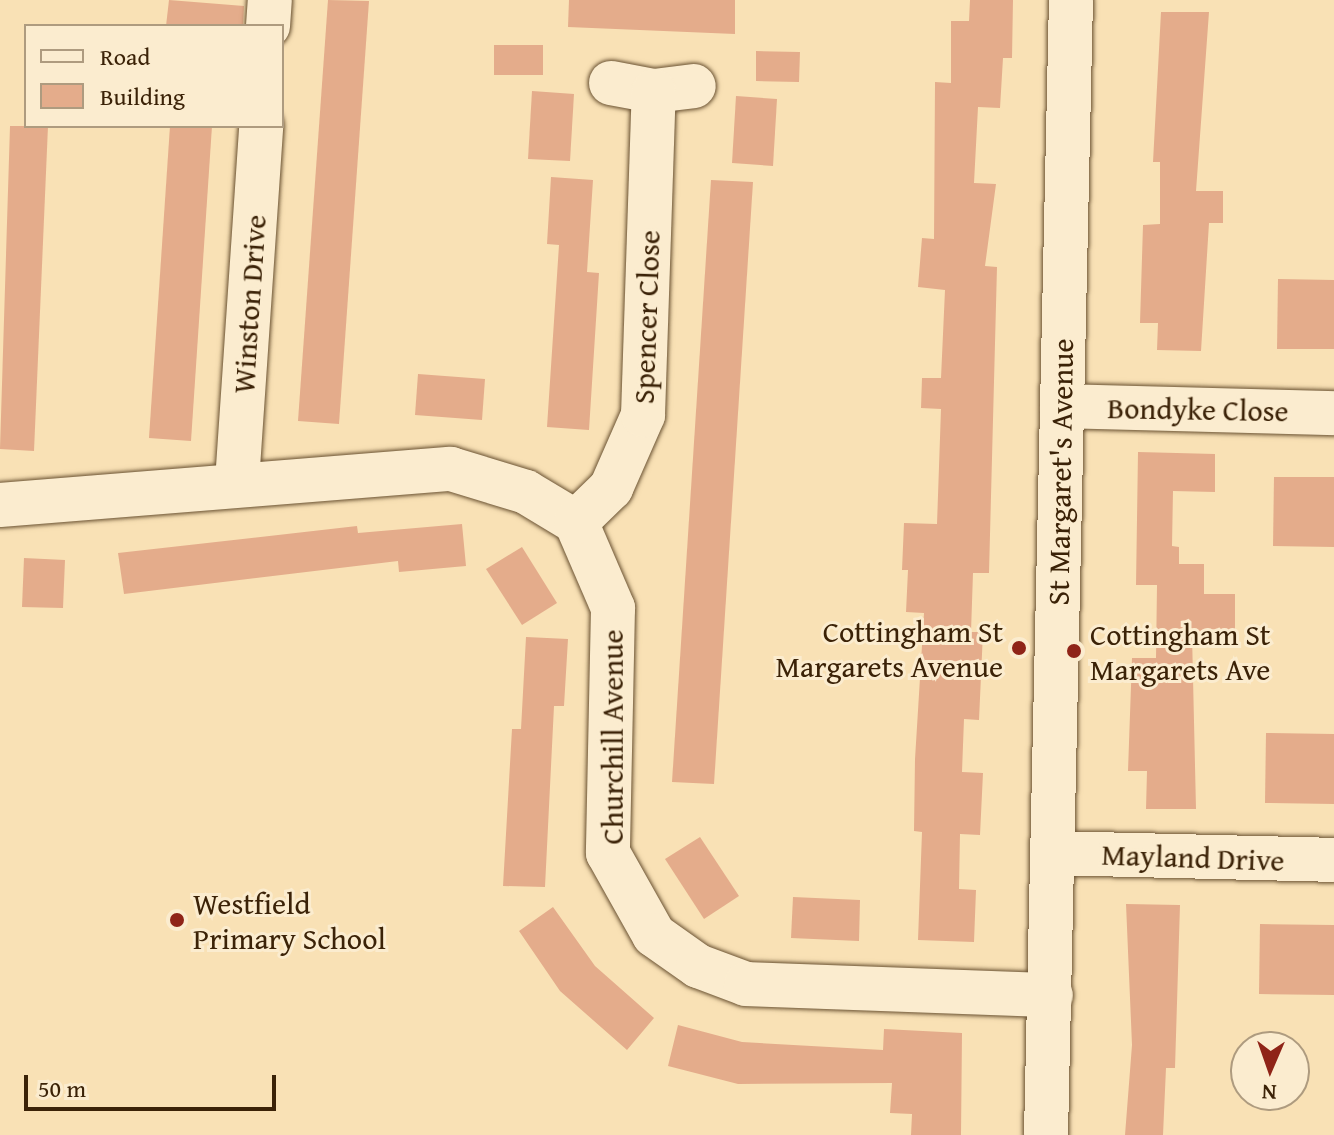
<!DOCTYPE html>
<style>
body{margin:0}
#map{position:relative;width:1334px;height:1135px;overflow:hidden;background:#f9e1b5;font-family:"Gentium Book Plus",serif}
div>[style]{position:absolute}
.building>*{inset:0;background:#e4ac8b}
.roads{filter:drop-shadow(0 0 2px #6a5232) drop-shadow(0 0 2px #6a5232)}
.minor>*{height:44px;margin:-22px;padding:0 22px;transform-origin:22px;border-radius:22px;background:#fbeccf}
.dots>*{width:22px;height:22px;translate:-50% -50%;box-sizing:border-box;border:4px solid #fbeccf;border-radius:50%}
span{translate:-50% -50%;white-space:nowrap;text-align:center;line-height:1.15;-webkit-text-stroke:6px #fbeccf;paint-order:stroke}
.street-label{font-size:30px;color:#3b2207}
.poi-label{font-size:30px;color:#3b2207}
.right{translate:-100% -50%;text-align:right}
.left{translate:0 -50%;text-align:left}
.legend{position:absolute;left:24px;top:24px;width:260px;height:104px;box-sizing:border-box;background:#fbeccf;border:2px solid #ae9b7f;margin:0;padding:10px 14px;list-style:none;font-size:24px;color:#3b2207}
.legend li{display:flex;align-items:center;gap:16px;height:40px}
.legend b{width:40px;border:2px solid #ae9b7f}
.north{position:absolute;left:1230px;top:1031px;width:80px;height:80px;box-sizing:border-box;background:#fbeccf;border:2px solid #ae9b7f;border-radius:50%;rotate:182deg;font-size:22px;font-weight:700;line-height:32px;text-align:center;color:#3b2207}
.north::after{content:'';display:block;margin:auto;width:28px;height:36px;background:#8f2418;clip-path:polygon(50% 0,100% 100%,50% 72%,0 100%)}
.scale{position:absolute;left:24px;top:1075px;width:252px;height:36px;box-sizing:border-box;border:4px solid #3b2207;border-top:0;padding-left:10px;font-size:24px;line-height:28px;white-space:nowrap;color:#3b2207;-webkit-text-stroke:6px #fbeccf;paint-order:stroke}
</style>
<div id="map">
<div class="building">
<div style="clip-path:polygon(169px 0,244px 6px,243px 26px,166px 26px)"></div>
<div style="clip-path:polygon(328px 0,369px 1px,339px 424px,298px 421px)"></div>
<div style="clip-path:polygon(569px 0,735px 0,735px 34px,568px 27px)"></div>
<div style="clip-path:polygon(970px 0,1013px 0,1012px 58px,1003px 58px,1000px 108px,978px 107px,974px 183px,996px 184px,985px 266px,997px 267px,989px 573px,973px 573px,971px 632px,983px 632px,979px 720px,964px 719px,962px 772px,983px 773px,980px 835px,960px 834px,959px 889px,976px 890px,974px 942px,918px 940px,922px 832px,914px 831px,915px 759px,924px 613px,906px 612px,908px 570px,902px 570px,904px 523px,937px 524px,941px 409px,921px 408px,922px 378px,941px 378px,945px 290px,918px 287px,922px 238px,934px 239px,935px 82px,951px 83px,951px 21px,969px 21px)"></div>
<div style="clip-path:polygon(1161px 12px,1209px 12px,1196px 191px,1223px 191px,1223px 223px,1209px 223px,1201px 351px,1157px 350px,1158px 323px,1140px 323px,1143px 225px,1160px 224px,1160px 162px,1153px 162px)"></div>
<div style="clip-path:polygon(494px 45px,543px 45px,543px 75px,494px 75px)"></div>
<div style="clip-path:polygon(756px 51px,800px 52px,799px 82px,756px 81px)"></div>
<div style="clip-path:polygon(532px 91px,574px 94px,570px 161px,528px 159px)"></div>
<div style="clip-path:polygon(736px 96px,777px 99px,773px 166px,732px 163px)"></div>
<div style="clip-path:polygon(10px 126px,48px 126px,34px 451px,0 449px)"></div>
<div style="clip-path:polygon(170px 126px,212px 126px,191px 441px,149px 438px)"></div>
<div style="clip-path:polygon(551px 177px,593px 180px,587px 272px,599px 273px,589px 430px,547px 427px,559px 245px,547px 244px)"></div>
<div style="clip-path:polygon(711px 180px,753px 182px,714px 784px,672px 782px)"></div>
<div style="clip-path:polygon(1278px 279px,1334px 280px,1334px 349px,1277px 349px)"></div>
<div style="clip-path:polygon(418px 374px,485px 379px,482px 420px,415px 415px)"></div>
<div style="clip-path:polygon(1138px 452px,1215px 454px,1215px 492px,1173px 491px,1172px 546px,1179px 547px,1179px 564px,1204px 564px,1204px 594px,1235px 594px,1235px 634px,1192px 634px,1196px 809px,1146px 809px,1147px 771px,1128px 771px,1132px 658px,1156px 658px,1157px 585px,1136px 585px)"></div>
<div style="clip-path:polygon(1274px 477px,1334px 477px,1334px 547px,1273px 546px)"></div>
<div style="clip-path:polygon(462px 524px,466px 566px,399px 572px,398px 561px,124px 594px,118px 553px,357px 526px,358px 533px)"></div>
<div style="clip-path:polygon(522px 547px,557px 603px,522px 625px,486px 569px)"></div>
<div style="clip-path:polygon(24px 558px,65px 560px,63px 608px,22px 607px)"></div>
<div style="clip-path:polygon(526px 637px,568px 639px,564px 706px,554px 706px,545px 887px,503px 886px,512px 729px,521px 729px)"></div>
<div style="clip-path:polygon(1266px 733px,1334px 734px,1334px 804px,1265px 803px)"></div>
<div style="clip-path:polygon(700px 837px,739px 896px,704px 919px,665px 859px)"></div>
<div style="clip-path:polygon(793px 897px,860px 900px,859px 941px,791px 938px)"></div>
<div style="clip-path:polygon(1126px 904px,1180px 905px,1175px 1068px,1166px 1068px,1163px 1135px,1125px 1135px,1132px 1045px)"></div>
<div style="clip-path:polygon(553px 907px,595px 966px,654px 1018px,627px 1050px,560px 991px,519px 931px)"></div>
<div style="clip-path:polygon(1260px 924px,1334px 925px,1334px 995px,1259px 994px)"></div>
<div style="clip-path:polygon(678px 1025px,742px 1042px,883px 1050px,884px 1029px,962px 1033px,961px 1135px,911px 1135px,912px 1114px,890px 1113px,892px 1083px,738px 1084px,668px 1066px)"></div>
</div>
<div class="roads">
<div class="minor">
<div style="left:268px;top:26px;width:26px;rotate:-86deg"></div>
<div style="left:611px;top:83px;width:44px;rotate:10.5deg"></div>
<div style="left:654px;top:91px;width:40px;rotate:-7.1deg"></div>
<div style="left:1062px;top:406px;width:272px;rotate:1.5deg"></div>
<div style="left:237px;top:482px;width:357px;rotate:-86.1deg"></div>
<div style="left:0;top:505px;width:452px;rotate:-4.6deg"></div>
<div style="left:451px;top:469px;width:78px;rotate:17deg"></div>
<div style="left:526px;top:492px;width:58px;rotate:31deg"></div>
<div style="left:576px;top:522px;width:94px;rotate:66.7deg"></div>
<div style="left:613px;top:608px;width:245px;rotate:91.2deg"></div>
<div style="left:608px;top:853px;width:94px;rotate:60.7deg"></div>
<div style="left:654px;top:935px;width:54px;rotate:35.2deg"></div>
<div style="left:698px;top:966px;width:51px;rotate:20.6deg"></div>
<div style="left:746px;top:984px;width:305px;rotate:2.1deg"></div>
<div style="left:576px;top:522px;width:49px;rotate:-44.2deg"></div>
<div style="left:611px;top:488px;width:80px;rotate:-66.3deg"></div>
<div style="left:643px;top:415px;width:324px;rotate:-88.1deg"></div>
<div style="left:1052px;top:853px;width:282px;rotate:1.4deg"></div>
<div style="left:1046px;top:1135px;width:1135px;rotate:-88.74deg"></div>
</div>
</div>
<div class="dots">
<div style="left:1019px;top:648px;background:#8f2418"></div>
<div style="left:1074px;top:651px;background:#8f2418"></div>
<div style="left:177px;top:920px;background:#8f2418"></div>
</div>
<div class="street-label">
<span style="left:249px;top:304px;rotate:-86deg">Winston Drive</span>
<span style="left:646px;top:317px;rotate:-88deg">Spencer Close</span>
<span style="left:1198px;top:409px;rotate:1deg">Bondyke Close</span>
<span style="left:1060px;top:472px;rotate:-89deg">St Margaret's Avenue</span>
<span style="left:612px;top:737px;rotate:-90deg">Churchill Avenue</span>
<span style="left:1193px;top:857px;rotate:2deg">Mayland Drive</span>
</div>
<div class="poi-label">
<span class="right" style="left:1003px;top:648px">Cottingham St<br>Margarets Avenue</span>
<span class="left" style="left:1090px;top:651px">Cottingham St<br>Margarets Ave</span>
<span class="left" style="left:193px;top:920px">Westfield<br>Primary School</span>
</div>
<ul class="legend">
<li><b style="height:10px;background:#fbeccf"></b>Road</li>
<li><b style="height:22px;background:#e4ac8b"></b>Building</li>
</ul>
<div class="north">N</div>
<div class="scale">50 m</div>
</div>
